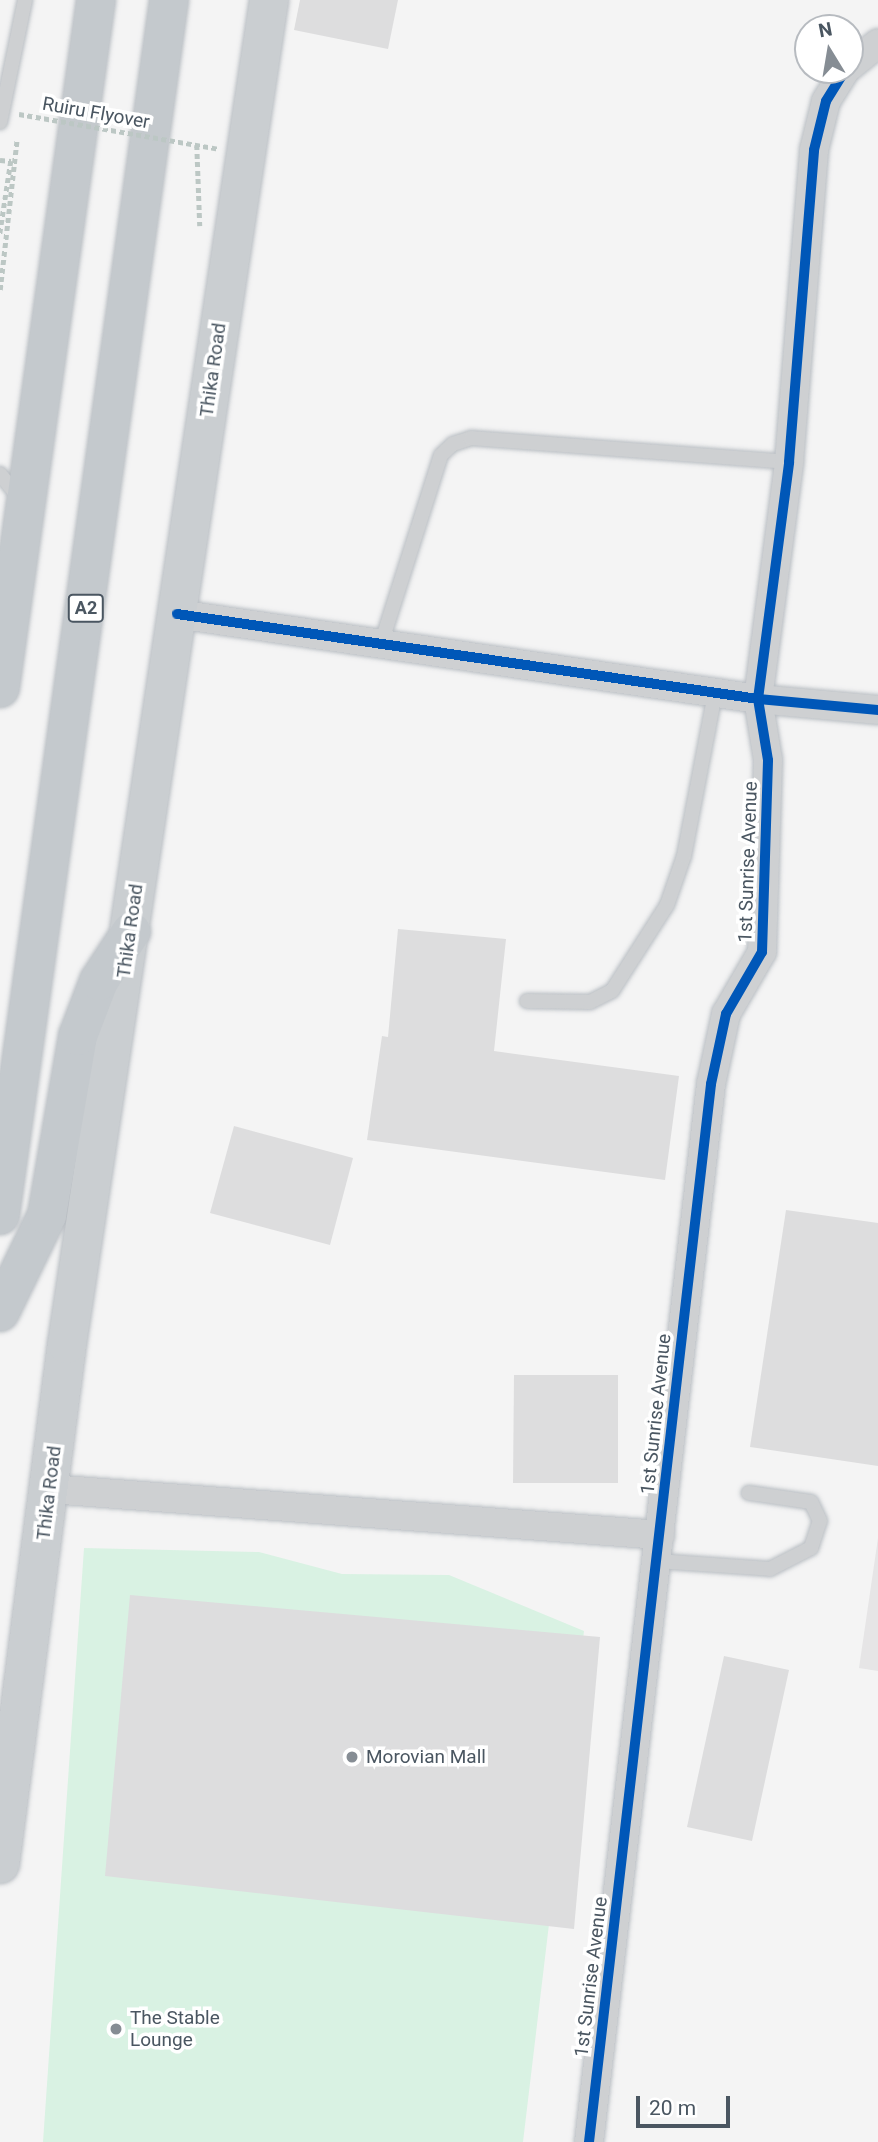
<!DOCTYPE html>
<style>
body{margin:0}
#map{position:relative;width:878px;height:2142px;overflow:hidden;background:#f4f4f4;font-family:Roboto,sans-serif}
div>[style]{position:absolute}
.education>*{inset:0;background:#e6e5e6}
.green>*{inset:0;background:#d9f2e3}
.building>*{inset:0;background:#ddddde}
.path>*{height:4.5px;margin-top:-2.25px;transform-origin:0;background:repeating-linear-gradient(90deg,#bcc7c4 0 5px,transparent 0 8.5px)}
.roads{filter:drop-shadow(0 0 2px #b9bec3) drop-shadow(0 0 2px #b9bec3)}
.service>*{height:14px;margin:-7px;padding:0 7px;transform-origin:7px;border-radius:7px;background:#ced0d2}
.minor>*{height:28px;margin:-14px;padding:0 14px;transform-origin:14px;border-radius:14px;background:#ced0d2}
.primary>*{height:38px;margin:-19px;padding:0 19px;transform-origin:19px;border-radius:19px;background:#caced1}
.trunk>*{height:38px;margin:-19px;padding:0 19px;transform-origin:19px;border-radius:19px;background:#c4c9cd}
.path-bridge>*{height:4.5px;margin-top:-2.25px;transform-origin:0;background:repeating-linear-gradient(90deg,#bcc7c4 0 5px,transparent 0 8.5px)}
.cycleway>*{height:10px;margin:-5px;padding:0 5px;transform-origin:5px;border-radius:5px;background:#0057b8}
.dots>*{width:19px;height:19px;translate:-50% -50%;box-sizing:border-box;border:4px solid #fff;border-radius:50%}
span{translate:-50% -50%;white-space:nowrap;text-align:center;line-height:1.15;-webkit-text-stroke:7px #fff;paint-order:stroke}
.shield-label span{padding:2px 5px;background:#fff;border:2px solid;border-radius:5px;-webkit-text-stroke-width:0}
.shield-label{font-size:18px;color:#4a5661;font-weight:700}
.street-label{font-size:19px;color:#4a5661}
.poi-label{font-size:19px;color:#4a5661}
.left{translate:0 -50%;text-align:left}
.north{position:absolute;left:794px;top:14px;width:70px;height:70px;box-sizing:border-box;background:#fff;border:2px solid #b7bbc0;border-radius:50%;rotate:349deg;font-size:19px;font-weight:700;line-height:28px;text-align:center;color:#4a5661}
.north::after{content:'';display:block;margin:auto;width:24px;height:32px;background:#868d94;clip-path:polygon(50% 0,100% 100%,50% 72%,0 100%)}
.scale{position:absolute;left:636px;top:2096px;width:94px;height:32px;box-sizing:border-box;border:4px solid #4a5661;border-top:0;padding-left:9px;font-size:21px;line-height:24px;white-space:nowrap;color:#4a5661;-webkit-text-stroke:5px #fff;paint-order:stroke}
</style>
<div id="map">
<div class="education">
<div style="clip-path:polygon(878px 1538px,878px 1671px,859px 1668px)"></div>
</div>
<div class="green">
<div style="clip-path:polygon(84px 1548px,259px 1552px,342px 1574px,449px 1575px,584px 1631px,523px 2142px,43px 2142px)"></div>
</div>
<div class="building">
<div style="clip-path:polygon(300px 0,398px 0,388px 49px,294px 30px)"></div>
<div style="clip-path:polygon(398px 929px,506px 939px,494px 1051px,679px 1076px,665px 1180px,367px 1140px,382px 1036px,388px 1037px)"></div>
<div style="clip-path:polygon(234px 1126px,353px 1158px,330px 1245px,210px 1213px)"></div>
<div style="clip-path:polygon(786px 1210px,878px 1223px,878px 1466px,750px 1447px)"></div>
<div style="clip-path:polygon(514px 1375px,618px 1375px,618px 1483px,513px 1483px)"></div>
<div style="clip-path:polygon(130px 1595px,600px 1637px,574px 1929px,105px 1876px)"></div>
<div style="clip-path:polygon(724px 1656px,789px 1670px,752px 1841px,687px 1827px)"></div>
</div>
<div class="path">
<div style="left:197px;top:145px;width:81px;rotate:87.9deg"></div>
<div style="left:0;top:160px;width:11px;rotate:5deg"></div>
<div style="left:11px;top:161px;width:74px;rotate:98.6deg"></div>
<div style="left:0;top:290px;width:153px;rotate:-83.6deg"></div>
</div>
<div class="roads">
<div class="service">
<div style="left:0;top:122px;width:125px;rotate:-78.4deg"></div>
<div style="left:0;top:474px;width:33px;rotate:51deg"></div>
<div style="left:381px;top:644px;width:198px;rotate:-72.4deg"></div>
<div style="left:441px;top:455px;width:16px;rotate:-43deg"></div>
<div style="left:453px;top:444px;width:19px;rotate:-18deg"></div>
<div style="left:471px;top:438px;width:319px;rotate:4.3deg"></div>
<div style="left:527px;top:1001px;width:63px;rotate:0.9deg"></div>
<div style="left:590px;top:1002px;width:25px;rotate:-27deg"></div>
<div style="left:612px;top:991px;width:102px;rotate:-57.4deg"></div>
<div style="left:667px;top:905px;width:52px;rotate:-70.9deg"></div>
<div style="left:684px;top:856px;width:166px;rotate:-79.2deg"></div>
<div style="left:657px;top:1561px;width:113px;rotate:4deg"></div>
<div style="left:770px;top:1569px;width:46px;rotate:-27.1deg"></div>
<div style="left:811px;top:1548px;width:28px;rotate:-72deg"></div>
<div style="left:820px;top:1521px;width:21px;rotate:-115deg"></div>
<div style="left:811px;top:1502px;width:63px;rotate:-171.7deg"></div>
</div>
<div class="minor">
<div style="left:850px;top:66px;width:36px;rotate:-39deg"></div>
<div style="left:177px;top:614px;width:587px;rotate:8.32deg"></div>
<div style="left:758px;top:699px;width:121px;rotate:5.2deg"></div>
<div style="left:50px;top:1489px;width:612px;rotate:4.31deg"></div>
<div style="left:589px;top:2142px;width:1065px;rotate:-83.42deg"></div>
<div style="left:711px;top:1084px;width:72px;rotate:-77.9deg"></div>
<div style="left:726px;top:1014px;width:72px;rotate:-59.9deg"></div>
<div style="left:762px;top:952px;width:192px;rotate:-88.2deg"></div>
<div style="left:768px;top:760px;width:62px;rotate:-99.3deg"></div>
<div style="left:758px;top:699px;width:239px;rotate:-82.5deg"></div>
<div style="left:789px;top:462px;width:313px;rotate:-85.4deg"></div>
<div style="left:814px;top:150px;width:50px;rotate:-76.2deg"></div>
<div style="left:826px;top:101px;width:36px;rotate:-58deg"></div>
</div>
<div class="primary">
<div style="left:0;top:1864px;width:524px;rotate:-82.66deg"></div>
<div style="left:67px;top:1344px;width:1359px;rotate:-81.45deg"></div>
</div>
<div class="trunk">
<div style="left:0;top:688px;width:695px;rotate:-82.06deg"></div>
<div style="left:0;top:1215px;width:1227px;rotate:-82.08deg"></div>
<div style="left:0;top:1312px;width:108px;rotate:-64.1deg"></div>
<div style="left:47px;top:1215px;width:182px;rotate:-80.2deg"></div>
<div style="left:78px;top:1036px;width:59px;rotate:-69.1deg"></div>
<div style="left:99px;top:981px;width:59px;rotate:-56.9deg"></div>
</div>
</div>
<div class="path-bridge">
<div style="left:19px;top:114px;width:203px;rotate:9.9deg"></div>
</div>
<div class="cycleway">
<div style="left:177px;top:614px;width:587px;rotate:8.32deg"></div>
<div style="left:758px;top:699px;width:121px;rotate:5.2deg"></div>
<div style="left:589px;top:2142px;width:1065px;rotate:-83.42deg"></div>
<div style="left:711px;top:1084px;width:72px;rotate:-77.9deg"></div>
<div style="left:726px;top:1014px;width:72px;rotate:-59.9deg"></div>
<div style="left:762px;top:952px;width:192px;rotate:-88.2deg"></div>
<div style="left:768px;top:760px;width:62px;rotate:-99.3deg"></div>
<div style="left:758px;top:699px;width:239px;rotate:-82.5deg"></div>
<div style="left:789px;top:462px;width:313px;rotate:-85.4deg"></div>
<div style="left:814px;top:150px;width:50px;rotate:-76.2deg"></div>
<div style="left:826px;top:101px;width:36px;rotate:-58deg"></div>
</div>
<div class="dots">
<div style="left:352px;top:1757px;background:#868d94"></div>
<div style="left:116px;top:2029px;background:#868d94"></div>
</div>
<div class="shield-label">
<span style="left:86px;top:608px">A2</span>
</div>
<div class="street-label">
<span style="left:96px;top:113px;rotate:10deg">Ruiru Flyover</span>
<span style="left:213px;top:370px;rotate:-82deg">Thika Road</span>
<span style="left:748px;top:862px;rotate:-88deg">1st Sunrise Avenue</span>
<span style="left:130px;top:931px;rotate:-82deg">Thika Road</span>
<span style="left:656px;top:1414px;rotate:-84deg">1st Sunrise Avenue</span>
<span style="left:49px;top:1493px;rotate:-83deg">Thika Road</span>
<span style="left:591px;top:1977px;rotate:-83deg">1st Sunrise Avenue</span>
</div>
<div class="poi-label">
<span class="left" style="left:366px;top:1757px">Morovian Mall</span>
<span class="left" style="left:130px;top:2029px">The Stable<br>Lounge</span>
</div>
<div class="north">N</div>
<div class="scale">20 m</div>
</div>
